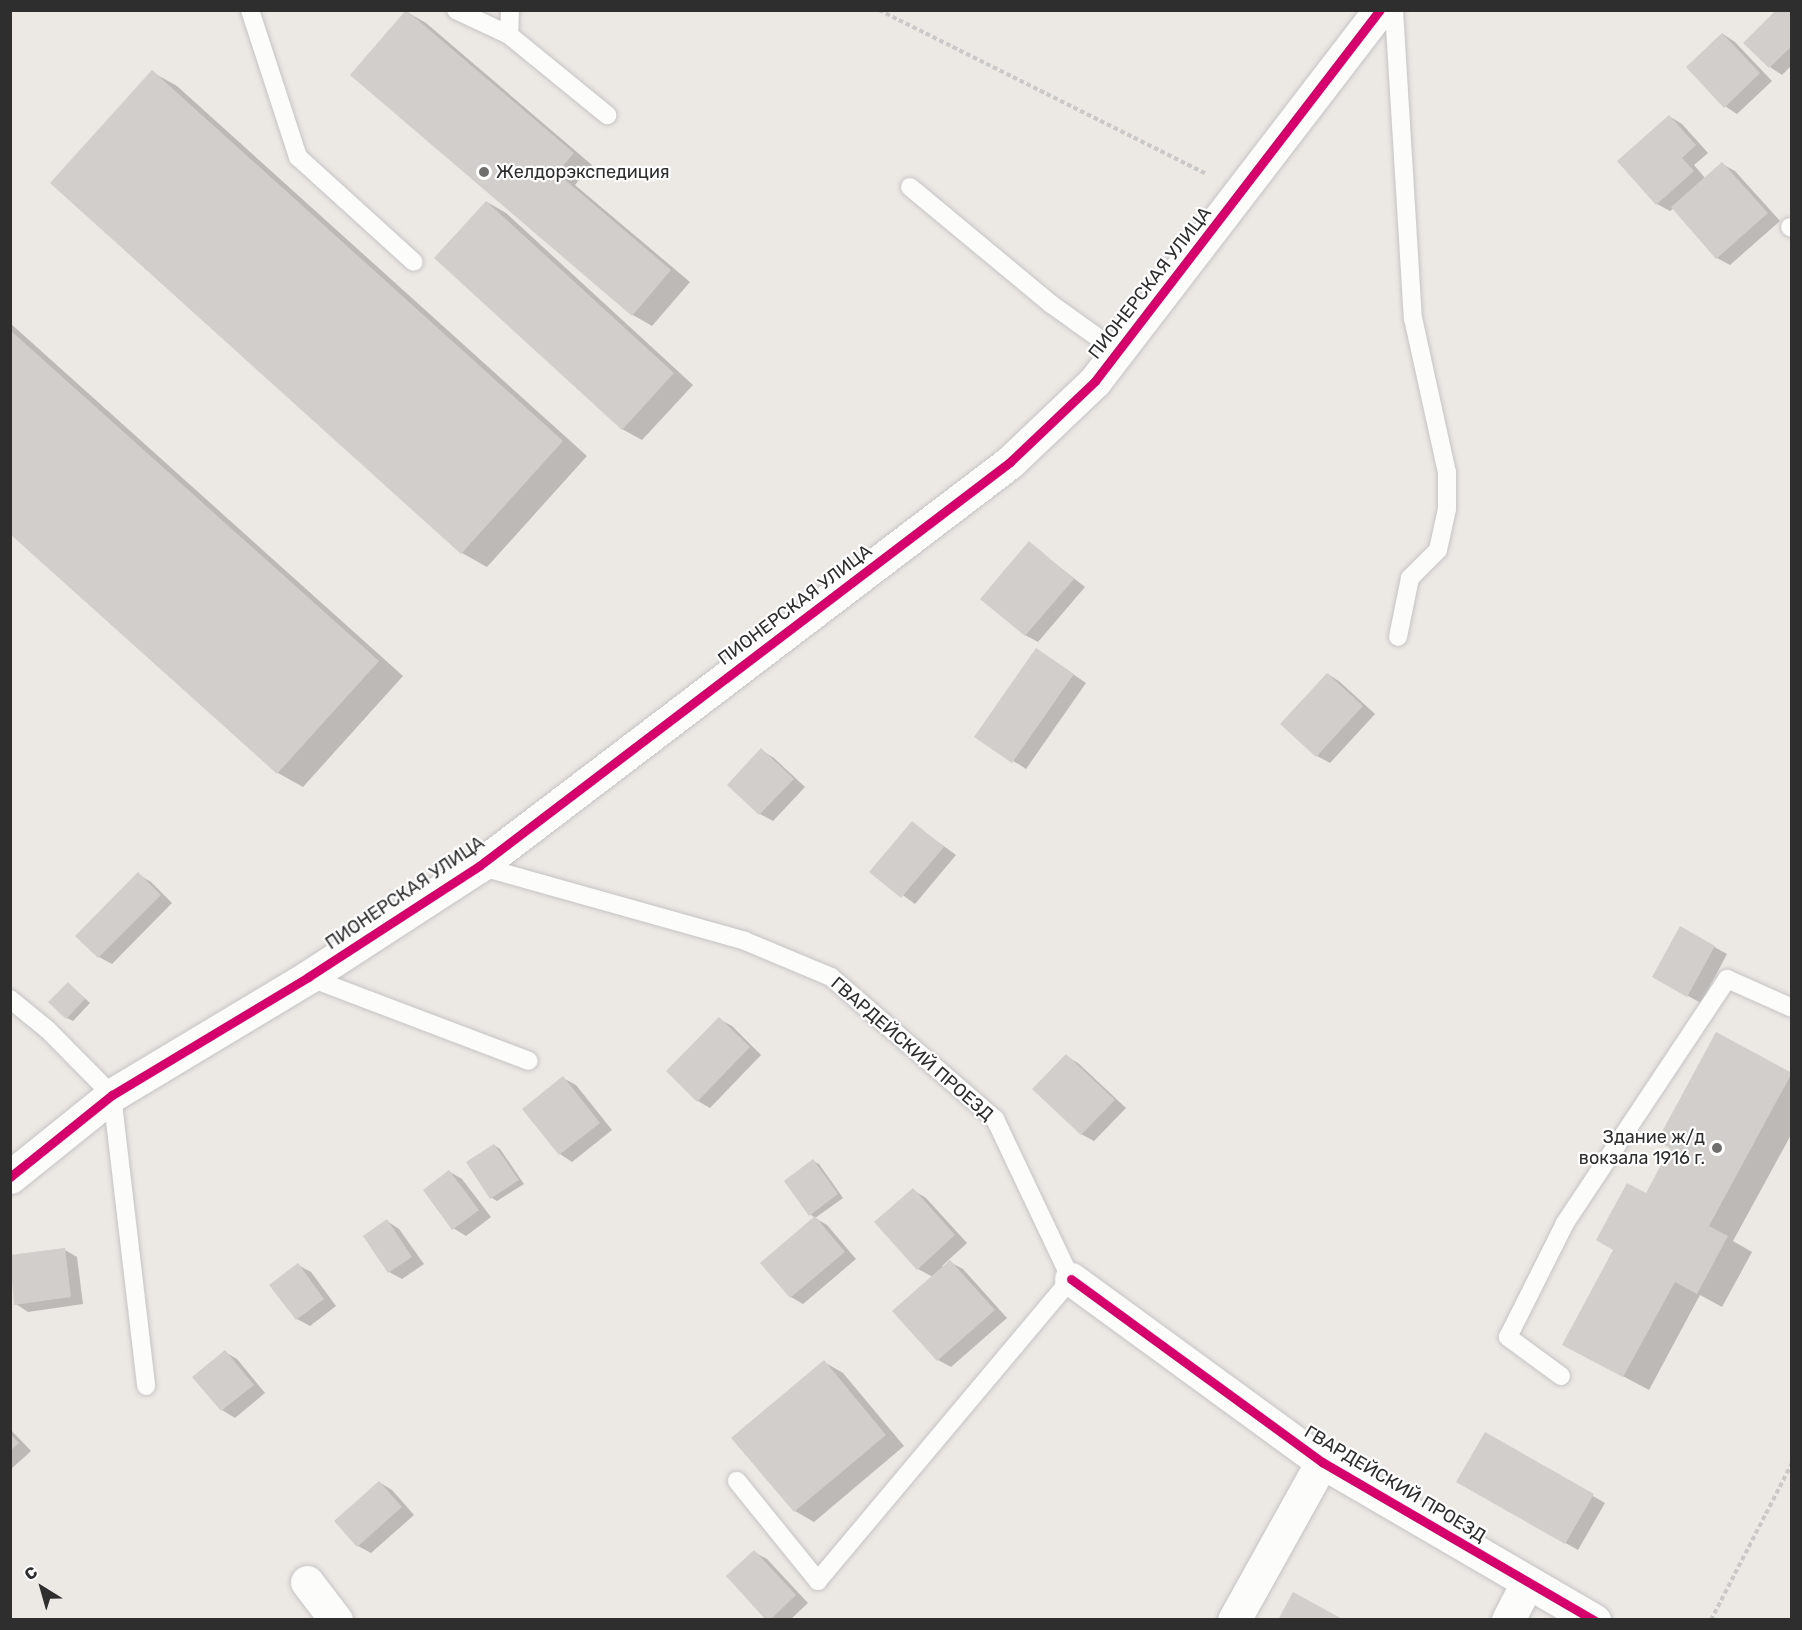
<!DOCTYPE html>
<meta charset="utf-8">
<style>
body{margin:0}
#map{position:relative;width:1802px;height:1630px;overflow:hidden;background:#ece8e4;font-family:Rubik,sans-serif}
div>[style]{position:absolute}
.shadow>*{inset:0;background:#0003}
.building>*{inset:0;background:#d1cecb}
.path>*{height:4px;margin-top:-2px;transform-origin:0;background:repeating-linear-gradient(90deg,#c9c9c8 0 4.5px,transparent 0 7.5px)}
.roads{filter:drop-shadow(0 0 2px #c5c4c5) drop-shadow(0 0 2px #c5c4c5)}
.lane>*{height:18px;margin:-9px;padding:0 9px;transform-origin:9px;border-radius:9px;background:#fcfcfb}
.street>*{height:33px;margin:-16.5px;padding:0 16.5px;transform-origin:16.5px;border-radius:16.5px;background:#fcfcfb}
.cycleway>*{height:9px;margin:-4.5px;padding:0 4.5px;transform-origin:4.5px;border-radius:4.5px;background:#d6006c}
.dots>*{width:16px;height:16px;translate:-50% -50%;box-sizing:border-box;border:3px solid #fff;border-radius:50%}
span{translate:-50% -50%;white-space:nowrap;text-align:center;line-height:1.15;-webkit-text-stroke:4.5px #fff;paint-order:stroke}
.poi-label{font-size:18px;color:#2e2e2e}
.left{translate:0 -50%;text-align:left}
.right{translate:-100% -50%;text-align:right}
.street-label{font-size:18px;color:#2e2e2e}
.frame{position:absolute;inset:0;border:12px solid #2e2e2e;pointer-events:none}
.north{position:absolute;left:12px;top:1558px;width:60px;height:60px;-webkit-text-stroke:4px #fff;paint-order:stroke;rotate:323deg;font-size:16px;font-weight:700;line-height:24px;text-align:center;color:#2e2e2e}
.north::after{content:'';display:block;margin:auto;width:21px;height:27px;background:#2e2e2e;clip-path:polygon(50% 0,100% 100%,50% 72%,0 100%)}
</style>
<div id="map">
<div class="shadow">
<div style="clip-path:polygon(1792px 10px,1792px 65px,1782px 75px,1770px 67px)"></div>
<div style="clip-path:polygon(407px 12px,426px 23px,592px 165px,575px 185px,690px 282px,652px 326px,633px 315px,352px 75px)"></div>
<div style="clip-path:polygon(1723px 34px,1735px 42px,1772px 81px,1737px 114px,1725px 106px)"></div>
<div style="clip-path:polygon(152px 72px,177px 86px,587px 456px,487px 567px,462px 553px)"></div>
<div style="clip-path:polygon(1669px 116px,1682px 124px,1708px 153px,1694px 165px,1705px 178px,1722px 164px,1735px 171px,1780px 221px,1730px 265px,1717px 258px,1674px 208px,1670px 211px,1657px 204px,1619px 161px)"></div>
<div style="clip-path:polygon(487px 202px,506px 213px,693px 385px,642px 440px,622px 429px)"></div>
<div style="clip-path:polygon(10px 323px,403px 676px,303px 787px,278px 773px,10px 532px)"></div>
<div style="clip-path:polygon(1029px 543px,1085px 587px,1038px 642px,1025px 635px)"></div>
<div style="clip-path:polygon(1049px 658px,1086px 683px,1026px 769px,976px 737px)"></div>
<div style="clip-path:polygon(1328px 674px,1340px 682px,1375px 714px,1330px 763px,1317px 756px,1282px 724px)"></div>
<div style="clip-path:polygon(761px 750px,774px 758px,805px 787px,773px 821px,760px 814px,729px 785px)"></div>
<div style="clip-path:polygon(912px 823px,956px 855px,915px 904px,871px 872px)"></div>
<div style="clip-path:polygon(138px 874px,151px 882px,172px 903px,112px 964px,99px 957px,77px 936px)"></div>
<div style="clip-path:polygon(1680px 928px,1727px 954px,1701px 1003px,1666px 984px)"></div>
<div style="clip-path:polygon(69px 984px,90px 1003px,73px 1021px,67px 1018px)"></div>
<div style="clip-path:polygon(719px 1019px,732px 1026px,761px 1055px,710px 1108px,698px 1101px)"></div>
<div style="clip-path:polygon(1717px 1034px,1792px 1074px,1792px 1133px,1733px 1241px,1752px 1252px,1722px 1307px,1700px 1295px,1649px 1390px,1589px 1358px,1615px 1250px,1672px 1148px)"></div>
<div style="clip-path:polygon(1066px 1056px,1078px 1063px,1126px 1108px,1094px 1141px,1081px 1134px)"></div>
<div style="clip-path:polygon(563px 1078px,576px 1085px,612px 1130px,572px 1162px,560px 1154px)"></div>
<div style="clip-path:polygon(494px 1145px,500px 1149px,524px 1184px,497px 1201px,492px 1198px,468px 1163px)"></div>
<div style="clip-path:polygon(813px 1161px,819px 1164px,843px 1198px,815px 1218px,827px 1225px,856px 1259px,803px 1304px,791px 1297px,762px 1263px,815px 1218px,810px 1214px,786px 1181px)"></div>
<div style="clip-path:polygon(450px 1172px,462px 1179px,491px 1217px,466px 1236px,453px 1228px)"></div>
<div style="clip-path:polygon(913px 1190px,926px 1198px,967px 1243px,942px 1266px,944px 1268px,950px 1262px,963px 1269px,1007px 1318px,951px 1367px,938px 1360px,894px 1312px,933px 1277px,918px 1269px)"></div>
<div style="clip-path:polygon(387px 1221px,399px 1229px,424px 1264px,402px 1279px,389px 1272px)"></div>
<div style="clip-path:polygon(65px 1250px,77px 1257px,83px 1304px,28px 1312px,16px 1304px,10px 1257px)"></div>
<div style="clip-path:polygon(298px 1265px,311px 1272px,336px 1306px,310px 1326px,297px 1319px)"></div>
<div style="clip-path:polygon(225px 1352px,237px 1359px,265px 1393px,235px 1418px,222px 1410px,194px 1377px)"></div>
<div style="clip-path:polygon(824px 1362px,843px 1373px,904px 1446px,814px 1522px,795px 1511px)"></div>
<div style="clip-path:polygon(10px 1429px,31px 1451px,10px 1470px)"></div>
<div style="clip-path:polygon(1486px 1434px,1605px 1503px,1578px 1550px,1458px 1482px)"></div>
<div style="clip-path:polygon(379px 1482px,392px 1490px,414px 1515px,371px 1553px,358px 1546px,336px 1521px)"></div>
<div style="clip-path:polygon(754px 1552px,767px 1559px,808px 1603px,790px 1620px,768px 1620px)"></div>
</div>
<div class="building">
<div style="clip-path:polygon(406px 10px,574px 153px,557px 173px,671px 270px,632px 316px,350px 75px)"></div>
<div style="clip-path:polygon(1776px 10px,1792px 10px,1792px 46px,1769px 68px,1743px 43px)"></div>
<div style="clip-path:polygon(1722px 33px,1760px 73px,1724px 108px,1686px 67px)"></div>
<div style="clip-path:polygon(152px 70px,563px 441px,461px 554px,50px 183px)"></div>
<div style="clip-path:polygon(1669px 115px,1696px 145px,1682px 158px,1694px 171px,1656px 205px,1617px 161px)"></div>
<div style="clip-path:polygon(1722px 162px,1768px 213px,1716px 259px,1671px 207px)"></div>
<div style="clip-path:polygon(486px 201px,674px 373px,622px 430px,434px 258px)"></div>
<div style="clip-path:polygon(10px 330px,379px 661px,277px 774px,10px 534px)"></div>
<div style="clip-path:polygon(1029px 541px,1074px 579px,1025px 636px,980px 599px)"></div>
<div style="clip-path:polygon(1036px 648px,1074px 674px,1012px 763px,974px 737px)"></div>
<div style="clip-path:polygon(1327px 673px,1363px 706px,1316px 757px,1280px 724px)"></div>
<div style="clip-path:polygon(761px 748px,794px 779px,759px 815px,727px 785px)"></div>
<div style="clip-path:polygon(912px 821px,944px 847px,901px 898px,869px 872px)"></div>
<div style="clip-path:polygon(138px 872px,161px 895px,98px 958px,75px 936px)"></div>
<div style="clip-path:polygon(1680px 926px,1715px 946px,1687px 997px,1652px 977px)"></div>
<div style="clip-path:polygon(68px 982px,85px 999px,66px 1019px,48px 1002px)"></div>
<div style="clip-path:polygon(719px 1017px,750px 1047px,697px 1102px,666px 1071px)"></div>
<div style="clip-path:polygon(1716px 1032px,1792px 1073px,1709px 1226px,1728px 1236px,1697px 1294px,1675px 1282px,1623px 1377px,1562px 1345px,1613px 1250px,1596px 1240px,1627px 1183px,1646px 1193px,1670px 1148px,1657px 1141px)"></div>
<div style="clip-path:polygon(1066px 1054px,1115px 1100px,1081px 1135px,1032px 1089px)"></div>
<div style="clip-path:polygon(563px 1076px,600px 1123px,559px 1155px,522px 1109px)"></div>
<div style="clip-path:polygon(494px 1144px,519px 1180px,490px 1199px,466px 1162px)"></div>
<div style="clip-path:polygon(813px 1159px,838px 1194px,809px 1216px,784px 1181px)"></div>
<div style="clip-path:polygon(449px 1170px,479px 1210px,452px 1230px,423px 1190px)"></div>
<div style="clip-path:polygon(913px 1188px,955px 1235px,917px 1270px,874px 1222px)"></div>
<div style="clip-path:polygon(815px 1216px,845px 1252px,790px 1298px,760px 1263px)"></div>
<div style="clip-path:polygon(387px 1219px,412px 1257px,388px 1273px,363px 1236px)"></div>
<div style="clip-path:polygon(65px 1248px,71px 1297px,14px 1305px,10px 1255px)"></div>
<div style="clip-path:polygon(950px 1260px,995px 1310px,937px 1361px,892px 1311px)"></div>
<div style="clip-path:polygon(298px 1263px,324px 1299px,296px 1320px,269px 1285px)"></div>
<div style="clip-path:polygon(225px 1350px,254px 1385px,221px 1411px,192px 1377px)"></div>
<div style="clip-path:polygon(824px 1360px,886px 1435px,794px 1512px,731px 1438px)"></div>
<div style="clip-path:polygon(1485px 1432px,1594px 1494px,1565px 1544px,1456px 1482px)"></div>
<div style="clip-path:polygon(10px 1434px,19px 1443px,10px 1451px)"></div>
<div style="clip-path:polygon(379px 1481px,402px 1507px,357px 1547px,334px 1521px)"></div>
<div style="clip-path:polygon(754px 1550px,796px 1595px,770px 1620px,766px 1620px,726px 1576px)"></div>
<div style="clip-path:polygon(1293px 1592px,1344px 1620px,1278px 1620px)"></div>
</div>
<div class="path">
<div style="left:879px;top:10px;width:366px;rotate:26.6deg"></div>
<div style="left:1711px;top:1620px;width:177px;rotate:-62.7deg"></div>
</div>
<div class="roads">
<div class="lane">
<div style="left:250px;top:10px;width:155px;rotate:71.9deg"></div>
<div style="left:298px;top:157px;width:156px;rotate:42.2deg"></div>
<div style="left:456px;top:10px;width:59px;rotate:25.3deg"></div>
<div style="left:510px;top:10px;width:25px;rotate:92deg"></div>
<div style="left:509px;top:35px;width:127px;rotate:39.2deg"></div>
<div style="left:1394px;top:10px;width:309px;rotate:86.5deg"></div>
<div style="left:1413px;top:318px;width:158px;rotate:77.6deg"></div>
<div style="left:1447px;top:472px;width:37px;rotate:90deg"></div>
<div style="left:1447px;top:509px;width:42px;rotate:102.4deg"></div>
<div style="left:1438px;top:550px;width:40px;rotate:135deg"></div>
<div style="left:1410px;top:578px;width:60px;rotate:101.5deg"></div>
<div style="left:910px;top:187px;width:183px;rotate:39.7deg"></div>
<div style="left:1051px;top:304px;width:82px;rotate:35.6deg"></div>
<div style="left:1790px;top:227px;width:2px;rotate:27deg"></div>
<div style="left:479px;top:866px;width:276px;rotate:15.7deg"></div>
<div style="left:745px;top:941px;width:93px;rotate:22.7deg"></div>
<div style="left:831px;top:977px;width:217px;rotate:40.9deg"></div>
<div style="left:995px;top:1119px;width:177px;rotate:64.6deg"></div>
<div style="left:1071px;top:1279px;width:394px;rotate:130deg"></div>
<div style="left:818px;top:1581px;width:129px;rotate:-129deg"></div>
<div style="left:308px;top:977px;width:236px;rotate:20.8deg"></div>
<div style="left:10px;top:999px;width:49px;rotate:39.2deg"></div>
<div style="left:48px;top:1030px;width:91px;rotate:45.4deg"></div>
<div style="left:112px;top:1095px;width:293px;rotate:83.3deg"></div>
<div style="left:1561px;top:1376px;width:66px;rotate:-143.7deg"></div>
<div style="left:1508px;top:1337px;width:127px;rotate:-63.4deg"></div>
<div style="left:1565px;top:1223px;width:293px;rotate:-56.4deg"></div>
<div style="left:1727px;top:979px;width:71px;rotate:24deg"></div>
</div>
<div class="street">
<div style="left:10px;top:1177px;width:131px;rotate:-38.8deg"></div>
<div style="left:112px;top:1095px;width:229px;rotate:-31deg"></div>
<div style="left:308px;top:977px;width:204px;rotate:-33deg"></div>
<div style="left:479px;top:866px;width:667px;rotate:-37.26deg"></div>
<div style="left:1010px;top:462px;width:117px;rotate:-43.6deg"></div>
<div style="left:1095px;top:381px;width:468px;rotate:-52.5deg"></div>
<div style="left:1071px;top:1279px;width:311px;rotate:36.1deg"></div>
<div style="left:1322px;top:1462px;width:315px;rotate:30.2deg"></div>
<div style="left:307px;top:1582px;width:48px;rotate:52.7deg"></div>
<div style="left:1234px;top:1620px;width:181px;rotate:-60.9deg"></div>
<div style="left:1508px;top:1620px;width:42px;rotate:-62.8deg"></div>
</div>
</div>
<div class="cycleway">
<div style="left:10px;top:1177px;width:131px;rotate:-38.8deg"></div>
<div style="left:112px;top:1095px;width:229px;rotate:-31deg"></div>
<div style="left:308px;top:977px;width:204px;rotate:-33deg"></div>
<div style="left:479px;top:866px;width:667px;rotate:-37.26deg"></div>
<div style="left:1010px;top:462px;width:117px;rotate:-43.6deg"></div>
<div style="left:1095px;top:381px;width:468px;rotate:-52.5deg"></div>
<div style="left:1071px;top:1279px;width:311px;rotate:36.1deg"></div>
<div style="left:1322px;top:1462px;width:315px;rotate:30.2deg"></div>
</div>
<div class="dots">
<div style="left:484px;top:172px;background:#706f6e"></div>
<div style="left:1717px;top:1148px;background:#706f6e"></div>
</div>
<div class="poi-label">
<span class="left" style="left:496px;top:172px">Желдорэкспедиция</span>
<span class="right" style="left:1705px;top:1148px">Здание ж/д<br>вокзала 1916 г.</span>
</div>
<div class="street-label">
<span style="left:1150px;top:283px;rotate:-52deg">ПИОНЕРСКАЯ УЛИЦА</span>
<span style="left:795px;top:605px;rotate:-37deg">ПИОНЕРСКАЯ УЛИЦА</span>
<span style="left:405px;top:893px;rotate:-34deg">ПИОНЕРСКАЯ УЛИЦА</span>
<span style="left:912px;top:1049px;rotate:41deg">ГВАРДЕЙСКИЙ ПРОЕЗД</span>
<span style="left:1395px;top:1484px;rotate:31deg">ГВАРДЕЙСКИЙ ПРОЕЗД</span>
</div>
<div class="frame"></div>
<div class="north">С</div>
</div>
